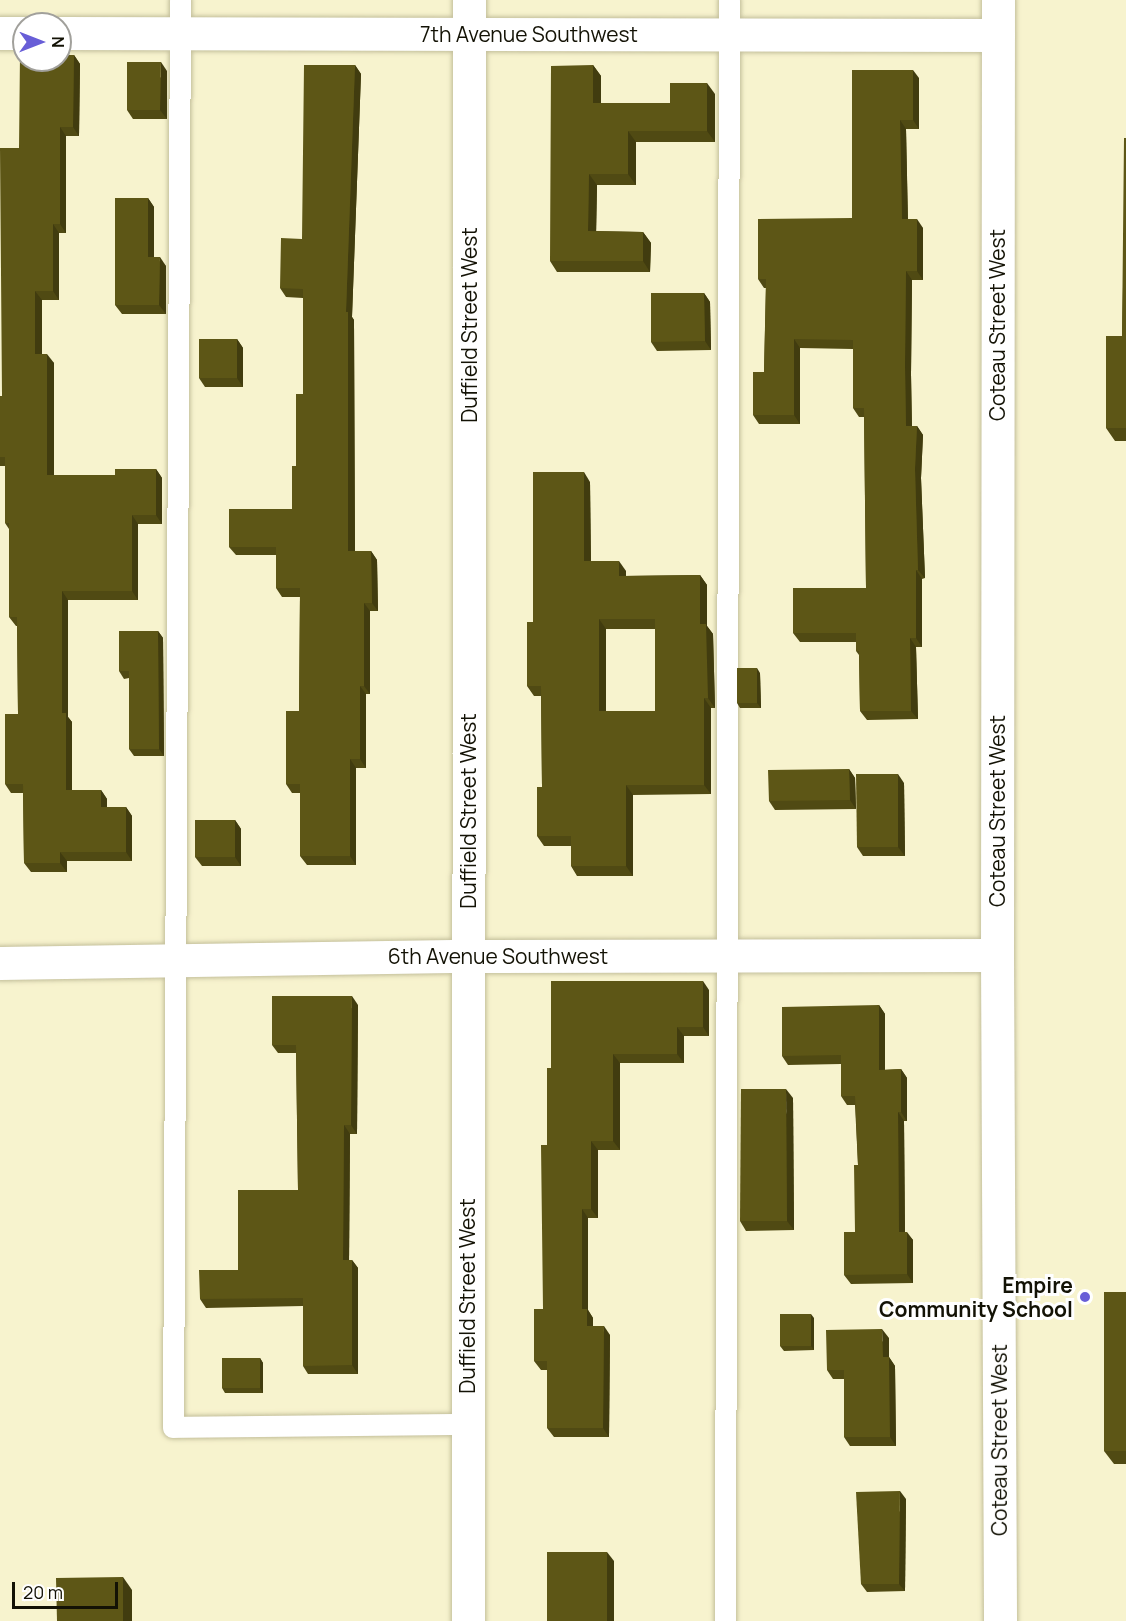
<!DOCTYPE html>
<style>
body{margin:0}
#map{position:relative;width:1126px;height:1621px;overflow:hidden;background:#f7f3ce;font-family:Manrope,sans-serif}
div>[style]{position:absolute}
.roads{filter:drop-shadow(0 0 2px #c3bf9b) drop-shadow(0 0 2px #c3bf9b)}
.service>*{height:21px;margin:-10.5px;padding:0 10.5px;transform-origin:10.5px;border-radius:10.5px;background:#fff}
.minor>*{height:33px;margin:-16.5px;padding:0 16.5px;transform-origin:16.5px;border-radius:16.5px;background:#fff}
.tertiary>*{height:33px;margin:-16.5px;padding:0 16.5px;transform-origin:16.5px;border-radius:16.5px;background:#fff}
.wall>*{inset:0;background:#504a13}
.shaded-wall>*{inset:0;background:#413c0f}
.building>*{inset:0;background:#5d5616}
.dots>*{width:16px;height:16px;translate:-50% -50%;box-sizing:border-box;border:3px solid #fff;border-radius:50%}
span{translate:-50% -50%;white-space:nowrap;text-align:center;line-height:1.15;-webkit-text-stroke:6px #fff;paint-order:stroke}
.street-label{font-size:21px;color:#131205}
.poi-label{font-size:21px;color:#131205;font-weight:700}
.right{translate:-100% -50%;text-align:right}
.north{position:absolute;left:12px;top:12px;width:60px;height:60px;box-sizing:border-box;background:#fff;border:2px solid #a1a09b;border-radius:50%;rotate:90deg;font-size:16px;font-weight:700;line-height:24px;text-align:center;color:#131205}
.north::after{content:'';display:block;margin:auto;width:21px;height:27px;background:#685ed7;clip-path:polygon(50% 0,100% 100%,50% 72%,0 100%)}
.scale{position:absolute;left:12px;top:1582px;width:106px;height:27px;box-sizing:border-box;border:3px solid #131205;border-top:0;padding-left:8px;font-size:18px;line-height:21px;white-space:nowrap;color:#131205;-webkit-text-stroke:4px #fff;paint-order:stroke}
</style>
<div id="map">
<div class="roads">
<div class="service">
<div style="left:180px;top:0;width:1427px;rotate:90.28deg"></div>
<div style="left:173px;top:1427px;width:294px;rotate:-0.6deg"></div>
<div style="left:725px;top:1621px;width:1621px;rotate:-89.86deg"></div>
</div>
<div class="minor">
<div style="left:0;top:33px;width:24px"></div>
<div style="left:60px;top:33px;width:938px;rotate:0.12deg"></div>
<div style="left:0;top:963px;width:468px;rotate:-0.9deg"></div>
<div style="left:468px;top:956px;width:529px;rotate:-0.11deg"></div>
<div style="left:468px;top:1621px;width:1621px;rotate:-89.96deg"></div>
</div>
<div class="tertiary">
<div style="left:998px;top:0;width:955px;rotate:90.06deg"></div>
<div style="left:997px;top:955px;width:666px;rotate:89.74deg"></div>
</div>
</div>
<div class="wall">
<div style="clip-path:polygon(74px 55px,80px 64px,79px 136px,66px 136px,66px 233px,59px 233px,59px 300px,42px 300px,42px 354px,54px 363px,54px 475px,115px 475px,156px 469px,162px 478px,162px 524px,138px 524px,138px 600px,68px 600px,68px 717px,72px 722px,72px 790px,101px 790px,107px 799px,107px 807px,126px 807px,132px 816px,132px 861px,67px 861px,67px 872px,31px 872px,24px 863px,23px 793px,11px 793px,5px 784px,18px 714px,17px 626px,16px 626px,9px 617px,9px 529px,5px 523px,5px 466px,0 466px,0 396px,2px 396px,19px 148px)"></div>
<div style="clip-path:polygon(355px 65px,361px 74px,352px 317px,354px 320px,355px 551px,371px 551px,377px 560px,378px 611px,370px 611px,370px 694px,366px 694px,366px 768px,356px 768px,356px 865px,307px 865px,300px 856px,300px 793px,292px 793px,286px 784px,299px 711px,300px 597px,282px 597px,276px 588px,276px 555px,236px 555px,229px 547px,292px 509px,303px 394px,303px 298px,286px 297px,280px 288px,302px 239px)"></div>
<div style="clip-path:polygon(593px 65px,601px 76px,601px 103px,670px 103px,715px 94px,715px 142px,636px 142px,636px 185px,597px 185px,596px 231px,643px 232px,651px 243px,650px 272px,557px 272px,550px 261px)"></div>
<div style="clip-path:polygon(167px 71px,167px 119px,133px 119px,127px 110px)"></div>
<div style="clip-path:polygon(919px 78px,919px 129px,906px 129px,908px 219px,923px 228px,923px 280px,912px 280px,911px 374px,912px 426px,917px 426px,923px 435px,921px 478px,925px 578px,922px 579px,922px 647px,916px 647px,918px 719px,867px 720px,860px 711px,859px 655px,856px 651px,856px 642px,800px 642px,793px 633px,866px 588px,864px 417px,859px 417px,853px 408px,853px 349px,800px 348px,800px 424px,759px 424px,753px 415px,764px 372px,766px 288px,764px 288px,758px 279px,852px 218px)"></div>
<div style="clip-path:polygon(1126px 138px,1126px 441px,1115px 441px,1106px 428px,1122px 336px)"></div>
<div style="clip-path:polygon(148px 198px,154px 207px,154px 257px,166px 266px,166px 314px,122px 314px,115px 305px)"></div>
<div style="clip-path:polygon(704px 293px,710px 302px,711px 350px,657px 351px,651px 342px)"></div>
<div style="clip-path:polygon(237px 339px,243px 348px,243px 387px,205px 387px,199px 378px)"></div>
<div style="clip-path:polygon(evenodd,590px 482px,591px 561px,626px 571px,626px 576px,700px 575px,707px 585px,707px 626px,713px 634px,715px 708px,711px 708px,711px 794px,633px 795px,633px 876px,577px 876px,571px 866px,571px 846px,544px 846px,537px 836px,542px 787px,541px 696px,534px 696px,527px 686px,533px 622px,590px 482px,606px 629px,655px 629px,655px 711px,606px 711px,606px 629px)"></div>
<div style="clip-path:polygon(158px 631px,163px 638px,164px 756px,134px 756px,129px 749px,129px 678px,124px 679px,119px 671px)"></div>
<div style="clip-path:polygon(760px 673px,761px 708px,740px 708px,737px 703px)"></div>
<div style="clip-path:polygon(849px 769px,855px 778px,856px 809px,775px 810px,769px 801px)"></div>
<div style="clip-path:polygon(904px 783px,905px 856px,863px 856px,857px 847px)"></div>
<div style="clip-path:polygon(235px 820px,241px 829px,241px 866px,202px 866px,195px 857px)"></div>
<div style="clip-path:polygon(709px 990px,709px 1036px,684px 1036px,684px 1063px,620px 1063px,620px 1150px,598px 1150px,598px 1218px,588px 1218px,588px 1310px,593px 1318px,593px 1326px,610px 1335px,609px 1437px,554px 1437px,547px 1428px,547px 1370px,541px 1370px,534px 1361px,543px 1309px,547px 1145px,551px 1068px)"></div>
<div style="clip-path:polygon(358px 1005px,357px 1134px,350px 1134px,349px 1260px,352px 1260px,358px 1268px,358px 1374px,308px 1374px,303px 1366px,303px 1306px,206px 1308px,200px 1299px,238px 1270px,298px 1190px,296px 1053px,278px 1053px,272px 1045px)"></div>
<div style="clip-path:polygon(879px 1005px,885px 1014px,885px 1070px,901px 1069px,907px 1078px,907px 1121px,904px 1121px,905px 1232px,913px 1240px,913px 1283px,851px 1284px,844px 1275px,855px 1232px,858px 1165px,855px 1105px,847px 1105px,841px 1096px,841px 1064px,788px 1065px,782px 1056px)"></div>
<div style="clip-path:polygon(793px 1098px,794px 1230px,746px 1231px,740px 1221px)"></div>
<div style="clip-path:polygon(1126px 1292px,1126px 1464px,1114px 1464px,1104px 1451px)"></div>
<div style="clip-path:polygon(814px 1318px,814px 1350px,784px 1351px,780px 1346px)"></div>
<div style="clip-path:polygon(889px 1338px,889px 1357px,895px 1366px,896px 1446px,850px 1446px,844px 1437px,844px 1379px,833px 1379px,827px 1370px)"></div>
<div style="clip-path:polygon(260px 1358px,263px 1363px,263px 1393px,225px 1393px,222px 1388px)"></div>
<div style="clip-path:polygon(906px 1499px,905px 1591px,867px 1592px,861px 1584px)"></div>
</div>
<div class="shaded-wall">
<div style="clip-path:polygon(74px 55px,80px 64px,79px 136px,73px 127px)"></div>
<div style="clip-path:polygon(161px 62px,167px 71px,167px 119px,160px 110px)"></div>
<div style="clip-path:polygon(355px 65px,361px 74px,352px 317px,354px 320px,355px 560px,348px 551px,346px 312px)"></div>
<div style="clip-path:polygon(593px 65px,601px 76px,601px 114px,593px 103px)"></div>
<div style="clip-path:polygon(913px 70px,919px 78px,919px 129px,913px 120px)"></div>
<div style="clip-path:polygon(707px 83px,715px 94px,715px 142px,707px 131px)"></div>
<div style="clip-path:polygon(900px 120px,906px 129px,908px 228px,902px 219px)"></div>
<div style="clip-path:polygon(60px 127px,66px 136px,66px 233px,60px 224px)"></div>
<div style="clip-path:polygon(628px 131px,636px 142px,636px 185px,628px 174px)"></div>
<div style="clip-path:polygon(589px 174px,597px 185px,596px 242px,588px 231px)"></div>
<div style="clip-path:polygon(148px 198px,154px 207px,154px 266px,148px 257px)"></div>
<div style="clip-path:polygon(917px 219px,923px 228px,923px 280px,917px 271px)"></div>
<div style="clip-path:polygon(53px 224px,59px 233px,59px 300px,53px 291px)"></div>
<div style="clip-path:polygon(643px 232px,651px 243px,650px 272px,643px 261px)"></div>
<div style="clip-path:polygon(160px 257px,166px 266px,166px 314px,159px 305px)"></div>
<div style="clip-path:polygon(906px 271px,912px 280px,911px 374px,912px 435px,906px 426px,905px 365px)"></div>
<div style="clip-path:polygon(35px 291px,42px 300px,42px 363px,35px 354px)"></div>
<div style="clip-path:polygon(704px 293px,710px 302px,711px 350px,705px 341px)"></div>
<div style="clip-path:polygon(237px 339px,243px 348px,243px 387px,237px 378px)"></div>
<div style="clip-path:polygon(794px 339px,800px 348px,800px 424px,794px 415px)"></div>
<div style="clip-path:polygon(47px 354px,54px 363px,54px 484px,47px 475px)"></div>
<div style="clip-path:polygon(917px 426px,923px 435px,921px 478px,925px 578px,918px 570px,915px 469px)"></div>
<div style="clip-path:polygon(156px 469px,162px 478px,162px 524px,156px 515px)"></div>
<div style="clip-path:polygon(584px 472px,590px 482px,591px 571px,584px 561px)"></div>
<div style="clip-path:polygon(132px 515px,138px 524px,138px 600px,132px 591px)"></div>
<div style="clip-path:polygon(371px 551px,377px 560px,378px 611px,372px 603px)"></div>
<div style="clip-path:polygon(619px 561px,626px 571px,626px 586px,619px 576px)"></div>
<div style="clip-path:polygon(916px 570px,922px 579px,922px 647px,916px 638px)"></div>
<div style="clip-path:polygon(700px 575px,707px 585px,707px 626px,713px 634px,715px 708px,708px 698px,700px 624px)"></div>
<div style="clip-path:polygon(62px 591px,68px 600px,68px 717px,72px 722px,72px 799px,66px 790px,62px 713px)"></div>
<div style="clip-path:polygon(364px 603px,370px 611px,370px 694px,364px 686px)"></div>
<div style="clip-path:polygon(599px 619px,606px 629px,606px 721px,599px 711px)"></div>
<div style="clip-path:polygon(158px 631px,163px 638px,164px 756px,159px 749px)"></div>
<div style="clip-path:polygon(910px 638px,916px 647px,918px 719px,911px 711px)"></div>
<div style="clip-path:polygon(757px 668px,760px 673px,761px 708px,757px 703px)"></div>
<div style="clip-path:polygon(360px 686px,366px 694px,366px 768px,360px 759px)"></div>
<div style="clip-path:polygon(704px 698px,711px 708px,711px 794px,704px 785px)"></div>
<div style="clip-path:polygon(350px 759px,356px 768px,356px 865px,350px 856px)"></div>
<div style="clip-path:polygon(849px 769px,855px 778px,856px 809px,850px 800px)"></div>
<div style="clip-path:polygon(898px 774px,904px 783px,905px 856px,898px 847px)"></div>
<div style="clip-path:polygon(626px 785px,633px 795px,633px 876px,626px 866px)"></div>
<div style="clip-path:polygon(101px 790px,107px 799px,107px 816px,101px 807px)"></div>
<div style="clip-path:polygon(126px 807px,132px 816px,132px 861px,126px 852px)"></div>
<div style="clip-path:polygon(235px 820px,241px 829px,241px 866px,235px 857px)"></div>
<div style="clip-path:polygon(60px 852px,67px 861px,67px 872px,60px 863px)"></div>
<div style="clip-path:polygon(703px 981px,709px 990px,709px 1036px,703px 1027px)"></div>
<div style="clip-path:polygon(352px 996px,358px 1005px,357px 1134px,351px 1125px)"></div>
<div style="clip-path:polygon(879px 1005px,885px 1014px,885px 1079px,879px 1070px)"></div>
<div style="clip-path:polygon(677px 1027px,684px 1036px,684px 1063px,677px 1054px)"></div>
<div style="clip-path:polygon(613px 1054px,620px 1063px,620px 1150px,613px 1141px)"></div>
<div style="clip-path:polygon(901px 1069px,907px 1078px,907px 1121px,901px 1112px)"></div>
<div style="clip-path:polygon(786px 1089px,793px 1098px,794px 1230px,787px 1221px)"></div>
<div style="clip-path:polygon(898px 1112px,904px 1121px,905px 1240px,899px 1232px)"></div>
<div style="clip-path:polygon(344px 1125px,350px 1134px,349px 1268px,343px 1260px)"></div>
<div style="clip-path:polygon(591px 1141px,598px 1150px,598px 1218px,591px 1209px)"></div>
<div style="clip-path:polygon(582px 1209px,588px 1218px,588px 1310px,593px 1318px,593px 1335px,587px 1326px,582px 1309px)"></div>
<div style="clip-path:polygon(907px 1232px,913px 1240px,913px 1283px,907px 1274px)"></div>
<div style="clip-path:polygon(352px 1260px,358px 1268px,358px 1374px,352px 1365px)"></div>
<div style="clip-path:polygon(811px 1314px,814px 1318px,814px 1350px,811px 1346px)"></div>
<div style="clip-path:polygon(604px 1326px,610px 1335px,609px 1437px,603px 1428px)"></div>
<div style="clip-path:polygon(882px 1329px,889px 1338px,889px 1357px,895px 1366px,896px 1446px,890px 1437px,883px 1357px)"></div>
<div style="clip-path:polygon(260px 1358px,263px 1363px,263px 1393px,260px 1388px)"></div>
<div style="clip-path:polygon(900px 1491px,906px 1499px,905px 1591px,899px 1584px)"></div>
<div style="clip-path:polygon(607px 1552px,614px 1561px,614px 1621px,607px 1621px)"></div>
<div style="clip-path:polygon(123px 1577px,132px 1590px,132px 1621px,123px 1621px)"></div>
</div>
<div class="building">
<div style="clip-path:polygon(20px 54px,24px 54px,24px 60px,60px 60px,60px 55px,74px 55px,73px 127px,60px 127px,60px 224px,53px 224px,53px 291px,35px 291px,35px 354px,47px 354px,47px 475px,115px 475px,115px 469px,156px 469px,156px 515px,132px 515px,132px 591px,62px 591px,62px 713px,66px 713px,66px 790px,101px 790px,101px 807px,126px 807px,126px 852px,60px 852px,60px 863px,24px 863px,23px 784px,5px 784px,5px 714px,18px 714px,17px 617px,9px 617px,9px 523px,5px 523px,5px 457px,0 457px,0 396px,2px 396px,0 148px,19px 148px)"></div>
<div style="clip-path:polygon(127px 62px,161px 62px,160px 110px,127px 110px)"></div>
<div style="clip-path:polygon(304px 65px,355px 65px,346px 312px,348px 312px,348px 551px,371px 551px,372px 603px,364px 603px,364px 686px,360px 686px,360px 759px,350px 759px,350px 856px,300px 856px,300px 784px,286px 784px,286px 711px,299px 711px,300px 588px,276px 588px,276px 547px,229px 547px,229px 509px,292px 509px,292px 466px,296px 466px,296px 394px,303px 394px,303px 289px,280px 288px,281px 238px,302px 239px)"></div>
<div style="clip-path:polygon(593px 65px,593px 103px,670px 103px,670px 83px,707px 83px,707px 131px,628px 131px,628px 174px,589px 174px,588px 231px,643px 232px,643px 261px,550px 261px,551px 66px)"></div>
<div style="clip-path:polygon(852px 70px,913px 70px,913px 120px,900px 120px,902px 219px,917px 219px,917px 271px,906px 271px,905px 365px,906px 426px,917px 426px,915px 469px,918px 570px,916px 570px,916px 638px,910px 638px,911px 711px,860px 711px,859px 651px,856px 651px,856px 633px,793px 633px,793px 588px,866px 588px,864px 408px,853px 408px,853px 340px,794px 339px,794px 415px,753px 415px,753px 372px,764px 372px,766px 279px,758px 279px,758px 219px,852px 218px)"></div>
<div style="clip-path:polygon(1124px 138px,1126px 138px,1126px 428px,1106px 428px,1106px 336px,1122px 336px)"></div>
<div style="clip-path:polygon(115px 198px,148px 198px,148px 257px,160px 257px,159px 305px,115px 305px)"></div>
<div style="clip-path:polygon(651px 293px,704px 293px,705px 341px,651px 342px)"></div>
<div style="clip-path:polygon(199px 339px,237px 339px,237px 378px,199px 378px)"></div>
<div style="clip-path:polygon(evenodd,533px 472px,584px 472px,584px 561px,619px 561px,619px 576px,700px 575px,700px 624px,706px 624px,708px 698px,704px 698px,704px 785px,626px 785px,626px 866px,571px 866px,571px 836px,537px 836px,537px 787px,542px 787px,541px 686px,527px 686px,527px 622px,533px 622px,533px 472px,599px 619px,655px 619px,655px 711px,599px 711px,599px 619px)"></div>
<div style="clip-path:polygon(119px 631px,158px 631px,159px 749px,129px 749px,129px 671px,119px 671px)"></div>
<div style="clip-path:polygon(737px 668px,757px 668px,757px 703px,737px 703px)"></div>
<div style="clip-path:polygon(849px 769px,850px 800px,769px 801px,768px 770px)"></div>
<div style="clip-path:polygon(856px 774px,898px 774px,898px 847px,857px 847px)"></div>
<div style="clip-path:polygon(195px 820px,235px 820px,235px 857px,195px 857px)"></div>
<div style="clip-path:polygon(551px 981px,703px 981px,703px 1027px,677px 1027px,677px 1054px,613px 1054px,613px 1141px,591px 1141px,591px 1209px,582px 1209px,582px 1309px,587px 1309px,587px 1326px,604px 1326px,603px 1428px,547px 1428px,547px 1361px,534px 1361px,534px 1309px,543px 1309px,541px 1145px,547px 1145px,547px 1068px,551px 1068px)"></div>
<div style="clip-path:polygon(272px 996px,352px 996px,351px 1125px,344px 1125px,343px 1260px,352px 1260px,352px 1365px,303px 1366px,303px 1298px,200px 1299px,199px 1270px,238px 1270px,238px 1190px,298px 1190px,296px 1045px,272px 1045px)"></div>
<div style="clip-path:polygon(879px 1005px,879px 1070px,901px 1069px,901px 1112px,898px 1112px,899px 1232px,907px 1232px,907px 1274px,844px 1275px,844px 1232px,855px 1232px,854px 1165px,858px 1165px,855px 1096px,841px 1096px,841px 1055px,782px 1056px,782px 1007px)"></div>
<div style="clip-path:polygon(741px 1089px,786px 1089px,787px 1221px,740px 1221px)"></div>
<div style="clip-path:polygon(1104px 1292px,1126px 1292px,1126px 1451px,1104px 1451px)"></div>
<div style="clip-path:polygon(780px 1314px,811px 1314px,811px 1346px,780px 1346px)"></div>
<div style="clip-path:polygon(882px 1329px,883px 1357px,889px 1357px,890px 1437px,844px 1437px,844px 1370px,827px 1370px,826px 1330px)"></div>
<div style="clip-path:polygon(222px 1358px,260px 1358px,260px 1388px,222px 1388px)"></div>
<div style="clip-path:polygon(900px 1491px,899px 1584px,861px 1584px,856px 1492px)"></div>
<div style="clip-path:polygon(547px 1552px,607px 1552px,607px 1621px,547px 1621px)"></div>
<div style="clip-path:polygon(123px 1577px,123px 1621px,57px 1621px,56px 1578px)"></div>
</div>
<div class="dots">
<div style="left:1085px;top:1297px;background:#685ed7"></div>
</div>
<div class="street-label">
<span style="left:529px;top:34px">7th Avenue Southwest</span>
<span style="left:469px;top:325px;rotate:-90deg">Duffield Street West</span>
<span style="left:997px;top:325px;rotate:-90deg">Coteau Street West</span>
<span style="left:468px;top:811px;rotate:-90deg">Duffield Street West</span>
<span style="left:997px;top:811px;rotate:-90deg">Coteau Street West</span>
<span style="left:498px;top:956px">6th Avenue Southwest</span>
<span style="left:467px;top:1296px;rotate:-90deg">Duffield Street West</span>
<span style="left:999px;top:1440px;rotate:-90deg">Coteau Street West</span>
</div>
<div class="poi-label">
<span class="right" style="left:1073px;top:1297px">Empire<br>Community School</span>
</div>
<div class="north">N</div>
<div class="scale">20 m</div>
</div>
